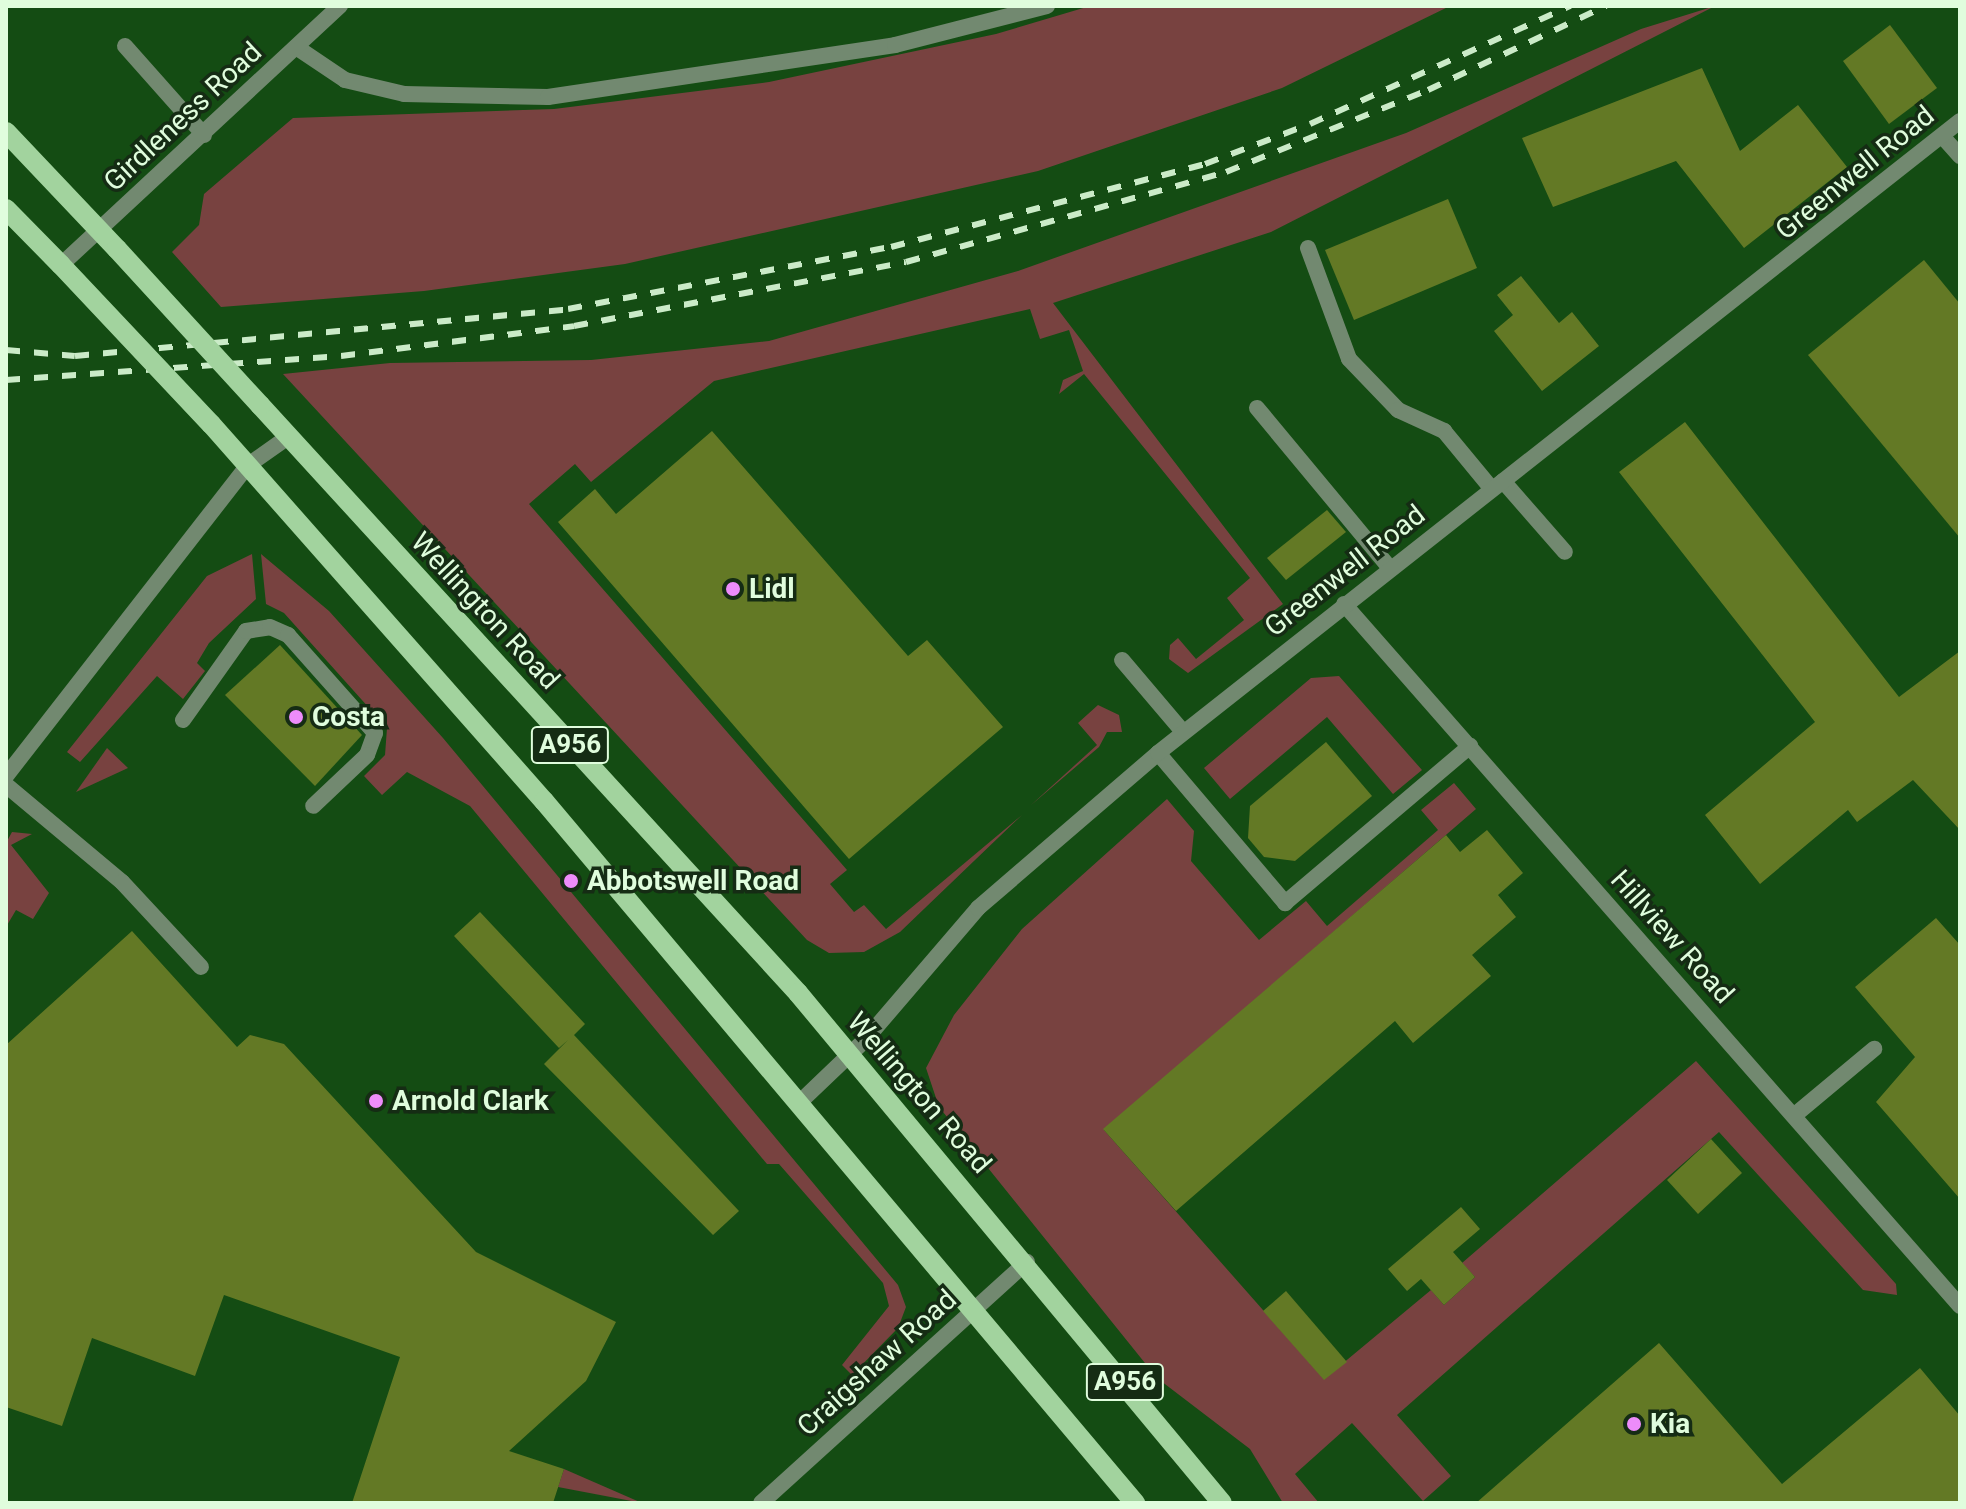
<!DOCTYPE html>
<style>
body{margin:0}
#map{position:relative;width:1966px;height:1509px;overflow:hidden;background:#144c13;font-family:Roboto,sans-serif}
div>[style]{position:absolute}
.green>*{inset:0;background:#784240}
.building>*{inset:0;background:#637925}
.service>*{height:16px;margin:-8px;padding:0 8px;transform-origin:8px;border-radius:8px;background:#728970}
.minor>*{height:16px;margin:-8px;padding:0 8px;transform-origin:8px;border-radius:8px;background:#728970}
.tertiary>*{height:16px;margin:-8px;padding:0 8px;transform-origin:8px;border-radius:8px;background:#728970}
.primary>*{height:20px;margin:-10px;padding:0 10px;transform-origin:10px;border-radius:10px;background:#a2d39e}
.rail>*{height:6px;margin-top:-3px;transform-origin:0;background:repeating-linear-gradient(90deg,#cbebc8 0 14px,transparent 0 28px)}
.primary-bridge>*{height:20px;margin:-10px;padding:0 10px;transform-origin:10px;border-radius:10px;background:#a2d39e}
.dots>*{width:22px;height:22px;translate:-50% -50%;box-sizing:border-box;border:4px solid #152c14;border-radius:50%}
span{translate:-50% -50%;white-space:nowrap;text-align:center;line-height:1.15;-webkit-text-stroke:7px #152c14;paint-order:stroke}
.shield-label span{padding:2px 6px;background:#152c14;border:2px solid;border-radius:6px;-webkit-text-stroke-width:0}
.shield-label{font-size:26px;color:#e0fddd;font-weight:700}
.street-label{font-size:28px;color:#e0fddd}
.poi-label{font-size:28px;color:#e0fddd;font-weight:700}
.left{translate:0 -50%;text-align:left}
.frame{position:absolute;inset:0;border:8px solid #e0fddd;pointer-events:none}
</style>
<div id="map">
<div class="green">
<div style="clip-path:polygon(1090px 6px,1450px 6px,1282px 88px,1038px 171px,625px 264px,424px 291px,221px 307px,172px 252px,199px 225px,204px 194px,293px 118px,554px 109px,769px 82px,996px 34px)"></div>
<div style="clip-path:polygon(1715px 6px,1271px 232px,1053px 303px,1283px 604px,1188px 673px,1169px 659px,1170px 645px,1178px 638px,1196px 659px,1244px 620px,1227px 598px,1250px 578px,1084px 374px,1059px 394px,1063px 380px,1083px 371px,1069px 330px,1040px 339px,1030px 309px,714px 381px,591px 482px,575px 464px,529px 504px,847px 870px,830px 884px,854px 912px,864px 905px,886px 929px,1022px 815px,900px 932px,864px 952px,829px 953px,807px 940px,283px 374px,390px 363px,591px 360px,769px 341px,1018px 271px,1406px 133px,1641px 29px)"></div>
<div style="clip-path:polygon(252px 554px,256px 599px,209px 643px,197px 663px,205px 671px,183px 699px,157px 676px,80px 762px,67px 752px,207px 576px)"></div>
<div style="clip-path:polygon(261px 554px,329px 611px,443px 738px,898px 1285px,906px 1307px,898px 1328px,852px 1375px,842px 1365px,889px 1306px,883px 1283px,779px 1164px,767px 1164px,470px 806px,407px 772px,382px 795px,364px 776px,385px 755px,387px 728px,284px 613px,266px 604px)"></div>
<div style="clip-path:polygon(1339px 676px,1422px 770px,1393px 794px,1327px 717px,1230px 799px,1204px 768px,1311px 678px)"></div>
<div style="clip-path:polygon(1098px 705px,1119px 715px,1122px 732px,1107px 732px,1099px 747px,1030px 806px,1097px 745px,1078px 723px)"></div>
<div style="clip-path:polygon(107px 748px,128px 768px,76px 792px)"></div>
<div style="clip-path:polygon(1454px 783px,1476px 809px,1104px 1130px,1324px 1379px,1431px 1290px,1444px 1305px,1475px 1277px,1462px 1263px,1696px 1061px,1896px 1284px,1897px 1295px,1863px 1290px,1719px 1132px,1397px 1415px,1451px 1476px,1423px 1501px,1352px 1423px,1295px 1474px,1319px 1503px,1283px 1503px,1250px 1449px,1157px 1378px,939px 1107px,926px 1068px,954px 1015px,1022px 929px,1167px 799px,1194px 831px,1191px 861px,1259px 940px,1306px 901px,1327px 926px,1438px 830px,1421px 810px)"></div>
<div style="clip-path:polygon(12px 832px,32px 834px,11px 845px,49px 893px,33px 919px,16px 910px,6px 927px,6px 843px)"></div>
<div style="clip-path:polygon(564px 1469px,642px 1503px,558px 1487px)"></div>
</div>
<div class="building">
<div style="clip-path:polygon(1890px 25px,1937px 88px,1889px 124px,1843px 61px)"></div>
<div style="clip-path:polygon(1702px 68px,1740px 151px,1798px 105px,1847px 167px,1744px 248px,1676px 161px,1553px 207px,1522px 138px)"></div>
<div style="clip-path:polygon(1448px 199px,1477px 268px,1354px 320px,1325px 250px)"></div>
<div style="clip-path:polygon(1924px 260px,1960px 304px,1960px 538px,1808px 355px)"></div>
<div style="clip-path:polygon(1521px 276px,1559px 323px,1572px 312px,1599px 346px,1542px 391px,1494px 331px,1513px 315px,1497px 295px)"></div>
<div style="clip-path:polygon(1685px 422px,1899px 697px,1960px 651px,1960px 830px,1913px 780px,1857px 822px,1848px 810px,1760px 884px,1705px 815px,1815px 722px,1619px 472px)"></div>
<div style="clip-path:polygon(712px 431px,908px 656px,927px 640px,1003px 727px,849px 859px,558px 522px,595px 489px,616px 514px)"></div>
<div style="clip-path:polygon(1327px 510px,1346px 532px,1286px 580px,1267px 558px)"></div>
<div style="clip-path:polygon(280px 645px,362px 735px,315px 786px,225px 695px)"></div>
<div style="clip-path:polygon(1326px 742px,1372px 796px,1295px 861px,1264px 857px,1248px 838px,1250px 806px)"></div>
<div style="clip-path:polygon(1487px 830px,1523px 873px,1498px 895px,1516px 917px,1472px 955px,1491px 976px,1413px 1043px,1395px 1021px,1176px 1211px,1103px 1129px,1446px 835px,1460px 852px)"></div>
<div style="clip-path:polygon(480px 912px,585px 1024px,574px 1035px,739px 1211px,713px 1235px,544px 1064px,568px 1040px,559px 1048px,454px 936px)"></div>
<div style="clip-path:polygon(1936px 918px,1960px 945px,1960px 1199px,1876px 1102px,1915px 1057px,1855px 987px)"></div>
<div style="clip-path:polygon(132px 931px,237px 1047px,250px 1035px,284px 1044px,476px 1252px,616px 1322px,586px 1381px,509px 1451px,564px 1469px,553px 1503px,352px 1503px,400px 1357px,224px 1295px,195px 1376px,92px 1338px,62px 1426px,6px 1407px,6px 1045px)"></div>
<div style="clip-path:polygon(1711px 1139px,1742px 1173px,1698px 1214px,1667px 1180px)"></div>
<div style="clip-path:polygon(1461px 1207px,1480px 1229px,1453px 1252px,1475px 1277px,1444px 1305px,1421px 1279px,1407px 1291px,1388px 1269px)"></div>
<div style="clip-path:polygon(1286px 1291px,1347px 1362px,1324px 1380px,1263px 1311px)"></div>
<div style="clip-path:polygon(1659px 1343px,1782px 1484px,1920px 1368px,1960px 1416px,1960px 1503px,1476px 1503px)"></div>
</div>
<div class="service">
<div style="left:125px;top:46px;width:119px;rotate:48.4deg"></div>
<div style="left:296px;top:47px;width:59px;rotate:34deg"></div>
<div style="left:345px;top:80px;width:61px;rotate:13.3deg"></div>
<div style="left:404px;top:94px;width:144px;rotate:1.2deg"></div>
<div style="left:548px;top:97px;width:351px;rotate:-8.5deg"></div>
<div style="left:895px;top:45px;width:157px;rotate:-14.4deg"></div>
<div style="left:1942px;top:136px;width:27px;rotate:48deg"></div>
<div style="left:1308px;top:248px;width:118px;rotate:69.7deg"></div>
<div style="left:1349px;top:359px;width:71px;rotate:46.1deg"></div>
<div style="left:1398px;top:410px;width:51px;rotate:24.5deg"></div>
<div style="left:1444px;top:431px;width:75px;rotate:50.4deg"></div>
<div style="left:1257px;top:408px;width:208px;rotate:50.3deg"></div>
<div style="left:1503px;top:481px;width:94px;rotate:48.9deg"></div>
<div style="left:1122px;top:660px;width:94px;rotate:49.7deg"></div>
<div style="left:183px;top:720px;width:109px;rotate:-54.7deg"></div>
<div style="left:246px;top:631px;width:24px;rotate:-9deg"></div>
<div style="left:270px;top:627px;width:20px;rotate:24deg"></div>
<div style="left:288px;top:635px;width:131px;rotate:48.4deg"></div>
<div style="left:375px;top:733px;width:23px;rotate:110deg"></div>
<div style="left:367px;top:755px;width:74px;rotate:136.6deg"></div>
<div style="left:1158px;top:753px;width:197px;rotate:49.7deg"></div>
<div style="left:1285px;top:903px;width:243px;rotate:-40.3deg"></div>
<div style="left:6px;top:785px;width:151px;rotate:39.9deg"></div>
<div style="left:122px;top:882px;width:116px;rotate:47.1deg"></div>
<div style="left:1796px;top:1114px;width:102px;rotate:-39.8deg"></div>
</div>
<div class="minor">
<div style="left:1344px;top:604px;width:934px;rotate:48.73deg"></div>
<div style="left:761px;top:1503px;width:359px;rotate:-42.2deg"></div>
</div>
<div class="tertiary">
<div style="left:61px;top:265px;width:381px;rotate:-42.9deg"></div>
<div style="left:6px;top:776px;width:393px;rotate:-52.1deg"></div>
<div style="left:247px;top:466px;width:50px;rotate:-35.3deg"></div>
<div style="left:799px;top:1103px;width:91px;rotate:-43.7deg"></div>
<div style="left:865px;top:1040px;width:174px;rotate:-49.4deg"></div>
<div style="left:978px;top:908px;width:238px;rotate:-40.7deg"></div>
<div style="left:1158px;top:753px;width:1021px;rotate:-38.24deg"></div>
</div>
<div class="primary">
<div style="left:6px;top:132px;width:161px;rotate:46.5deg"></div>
<div style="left:6px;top:209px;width:78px;rotate:45.5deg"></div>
<div style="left:260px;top:405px;width:797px;rotate:47.54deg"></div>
<div style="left:798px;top:993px;width:663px;rotate:50.26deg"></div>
<div style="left:211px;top:424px;width:503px;rotate:48.55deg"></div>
<div style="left:544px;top:801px;width:918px;rotate:49.91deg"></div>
</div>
<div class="rail">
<div style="left:6px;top:350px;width:69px;rotate:5deg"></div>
<div style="left:75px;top:356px;width:495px;rotate:-5.4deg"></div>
<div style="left:568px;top:309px;width:329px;rotate:-10.9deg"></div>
<div style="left:891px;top:247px;width:325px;rotate:-14.8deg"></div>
<div style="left:1205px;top:164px;width:112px;rotate:-20.9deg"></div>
<div style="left:1310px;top:124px;width:286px;rotate:-24.4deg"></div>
<div style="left:6px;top:380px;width:336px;rotate:-4.1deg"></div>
<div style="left:341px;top:356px;width:235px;rotate:-7.3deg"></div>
<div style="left:574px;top:326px;width:338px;rotate:-10.9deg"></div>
<div style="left:906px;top:262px;width:332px;rotate:-15.7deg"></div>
<div style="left:1226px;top:172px;width:218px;rotate:-22.1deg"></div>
<div style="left:1428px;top:90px;width:197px;rotate:-25.3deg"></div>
</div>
<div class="primary-bridge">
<div style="left:117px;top:249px;width:212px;rotate:47.5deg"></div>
<div style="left:61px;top:265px;width:219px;rotate:46.7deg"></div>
</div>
<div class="dots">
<div style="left:733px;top:589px;background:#ed8cfa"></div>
<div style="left:296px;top:717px;background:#ed8cfa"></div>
<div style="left:571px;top:881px;background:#ed8cfa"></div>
<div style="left:376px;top:1101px;background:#ed8cfa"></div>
<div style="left:1634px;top:1424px;background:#ed8cfa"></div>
</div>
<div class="shield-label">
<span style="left:570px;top:745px">A956</span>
<span style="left:1125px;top:1382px">A956</span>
</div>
<div class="street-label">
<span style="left:183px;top:117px;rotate:-43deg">Girdleness Road</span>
<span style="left:1855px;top:173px;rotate:-39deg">Greenwell Road</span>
<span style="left:1345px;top:571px;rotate:-38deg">Greenwell Road</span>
<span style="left:485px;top:611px;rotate:47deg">Wellington Road</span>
<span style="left:1672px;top:937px;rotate:48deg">Hillview Road</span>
<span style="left:919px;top:1093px;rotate:49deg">Wellington Road</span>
<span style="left:877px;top:1363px;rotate:-42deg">Craigshaw Road</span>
</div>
<div class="poi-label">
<span class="left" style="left:749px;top:589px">Lidl</span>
<span class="left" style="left:312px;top:717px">Costa</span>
<span class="left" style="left:587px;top:881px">Abbotswell Road</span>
<span class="left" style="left:392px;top:1101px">Arnold Clark</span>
<span class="left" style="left:1650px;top:1424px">Kia</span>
</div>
<div class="frame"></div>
</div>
